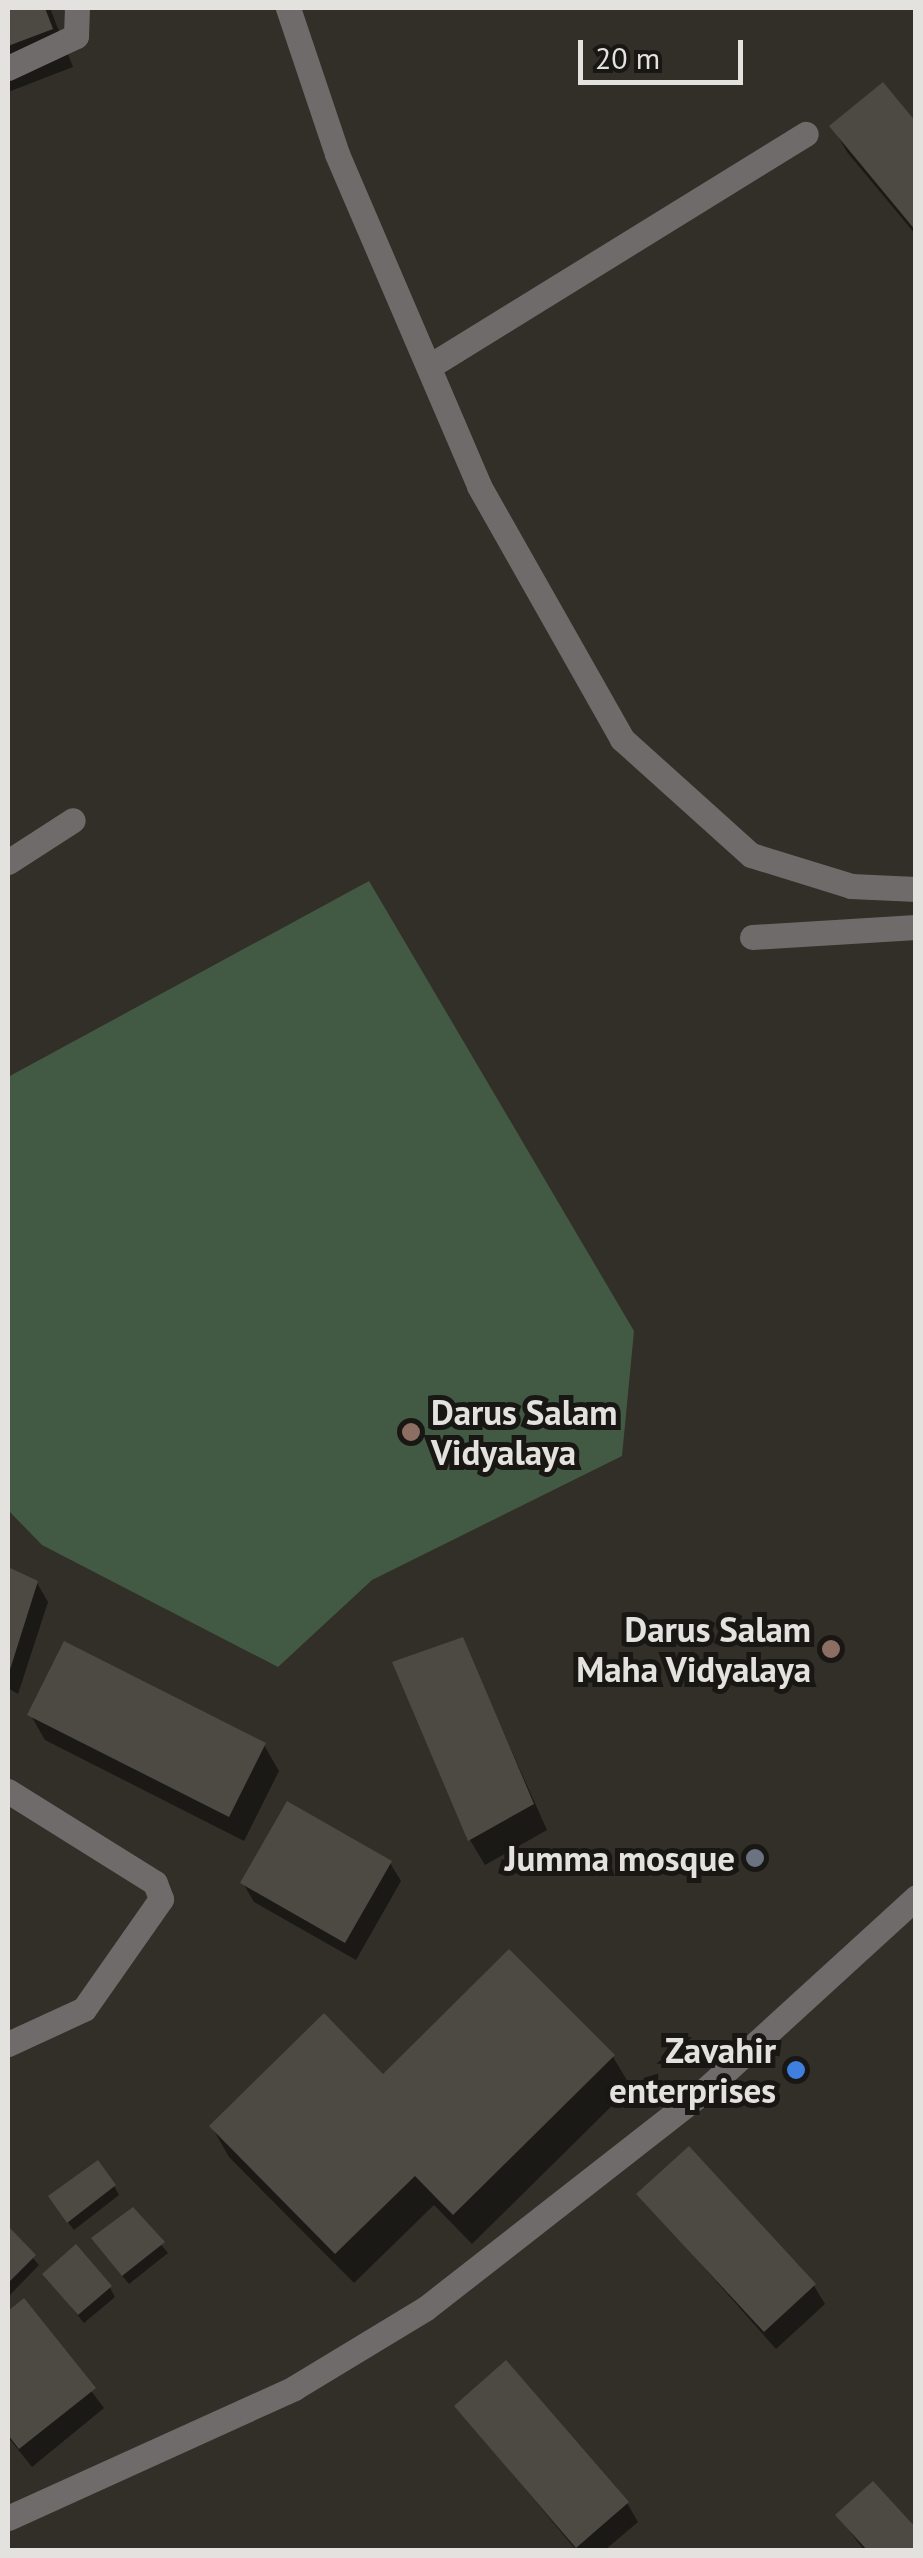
<!DOCTYPE html>
<style>
body{margin:0}
#map{position:relative;width:923px;height:2558px;overflow:hidden;background:#312f28;font-family:"PT Sans",sans-serif}
div>[style]{position:absolute}
.green>*{inset:0;background:#425a44}
.shadow>*{inset:0;background:#0007}
.building>*{inset:0;background:#4c4a43}
.minor>*{height:25px;margin:-12.5px;padding:0 12.5px;transform-origin:12.5px;border-radius:12.5px;background:#706b6b}
.dots>*{width:28px;height:28px;translate:-50% -50%;box-sizing:border-box;border:5px solid #181714;border-radius:50%}
span{translate:-50% -50%;white-space:nowrap;text-align:center;line-height:1.15;-webkit-text-stroke:10px #181714;paint-order:stroke}
.poi-label{font-size:35px;color:#e3e2de;font-weight:700}
.left{translate:0 -50%;text-align:left}
.right{translate:-100% -50%;text-align:right}
.frame{position:absolute;inset:0;border:10px solid #e3e2de;pointer-events:none}
.scale{position:absolute;left:578px;top:40px;width:165px;height:45px;box-sizing:border-box;border:5px solid #e3e2de;border-top:0;padding-left:12px;font-size:30px;line-height:35px;white-space:nowrap;color:#e3e2de;-webkit-text-stroke:8px #181714;paint-order:stroke}
</style>
<div id="map">
<div class="green">
<div style="clip-path:polygon(369px 881px,634px 1331px,622px 1456px,372px 1580px,278px 1667px,42px 1545px,8px 1510px,8px 1077px)"></div>
</div>
<div class="shadow">
<div style="clip-path:polygon(8px 8px,50px 8px,73px 67px,8px 92px)"></div>
<div style="clip-path:polygon(832px 126px,916px 126px,916px 235px,847px 152px)"></div>
<div style="clip-path:polygon(8px 1570px,37px 1583px,48px 1602px,18px 1694px,8px 1688px)"></div>
<div style="clip-path:polygon(462px 1640px,547px 1830px,485px 1865px,470px 1840px)"></div>
<div style="clip-path:polygon(30px 1714px,264px 1745px,279px 1771px,244px 1841px,45px 1740px)"></div>
<div style="clip-path:polygon(390px 1863px,401px 1881px,356px 1960px,254px 1902px,243px 1883px)"></div>
<div style="clip-path:polygon(613px 2057px,631px 2087px,472px 2244px,434px 2205px,354px 2283px,229px 2157px,212px 2127px,383px 2077px)"></div>
<div style="clip-path:polygon(114px 2186px,119px 2195px,74px 2230px,56px 2206px)"></div>
<div style="clip-path:polygon(640px 2195px,814px 2286px,825px 2304px,776px 2349px)"></div>
<div style="clip-path:polygon(132px 2210px,168px 2253px,129px 2284px,100px 2248px)"></div>
<div style="clip-path:polygon(8px 2229px,39px 2265px,8px 2297px)"></div>
<div style="clip-path:polygon(45px 2275px,110px 2288px,115px 2297px,84px 2323px)"></div>
<div style="clip-path:polygon(23px 2301px,104px 2408px,32px 2467px,8px 2437px,8px 2314px)"></div>
<div style="clip-path:polygon(457px 2407px,627px 2503px,638px 2522px,605px 2550px,576px 2550px)"></div>
<div style="clip-path:polygon(838px 2516px,916px 2532px,916px 2550px,864px 2550px)"></div>
</div>
<div class="building">
<div style="clip-path:polygon(8px 8px,45px 8px,53px 29px,8px 46px)"></div>
<div style="clip-path:polygon(883px 82px,916px 122px,916px 231px,829px 126px)"></div>
<div style="clip-path:polygon(8px 1567px,38px 1581px,8px 1676px)"></div>
<div style="clip-path:polygon(463px 1637px,534px 1804px,468px 1841px,392px 1662px)"></div>
<div style="clip-path:polygon(64px 1641px,266px 1743px,229px 1817px,27px 1715px)"></div>
<div style="clip-path:polygon(287px 1801px,392px 1861px,345px 1943px,240px 1883px)"></div>
<div style="clip-path:polygon(509px 1949px,615px 2055px,453px 2215px,415px 2176px,335px 2254px,209px 2126px,324px 2013px,383px 2074px)"></div>
<div style="clip-path:polygon(689px 2146px,816px 2284px,764px 2332px,636px 2194px)"></div>
<div style="clip-path:polygon(98px 2160px,116px 2185px,67px 2223px,48px 2196px)"></div>
<div style="clip-path:polygon(133px 2207px,165px 2242px,122px 2276px,91px 2238px)"></div>
<div style="clip-path:polygon(8px 2226px,36px 2255px,8px 2283px)"></div>
<div style="clip-path:polygon(76px 2244px,112px 2286px,78px 2315px,42px 2274px)"></div>
<div style="clip-path:polygon(24px 2298px,96px 2388px,19px 2449px,8px 2435px,8px 2311px)"></div>
<div style="clip-path:polygon(506px 2360px,629px 2502px,576px 2548px,454px 2406px)"></div>
<div style="clip-path:polygon(873px 2481px,916px 2528px,916px 2550px,867px 2550px,835px 2515px)"></div>
</div>
<div class="minor">
<div style="left:288px;top:8px;width:154px;rotate:71.4deg"></div>
<div style="left:337px;top:154px;width:361px;rotate:66.8deg"></div>
<div style="left:479px;top:486px;width:291px;rotate:60.5deg"></div>
<div style="left:622px;top:739px;width:173px;rotate:42deg"></div>
<div style="left:751px;top:855px;width:105px;rotate:17.2deg"></div>
<div style="left:851px;top:886px;width:65px;rotate:2.6deg"></div>
<div style="left:8px;top:68px;width:75px;rotate:-25.2deg"></div>
<div style="left:76px;top:36px;width:28px;rotate:-88deg"></div>
<div style="left:433px;top:364px;width:438px;rotate:-31.7deg"></div>
<div style="left:8px;top:862px;width:77px;rotate:-32.9deg"></div>
<div style="left:752px;top:937px;width:164px;rotate:-3.5deg"></div>
<div style="left:8px;top:1791px;width:173px;rotate:32deg"></div>
<div style="left:155px;top:1883px;width:17px;rotate:69deg"></div>
<div style="left:161px;top:1899px;width:134px;rotate:125deg"></div>
<div style="left:84px;top:2009px;width:84px;rotate:155.3deg"></div>
<div style="left:8px;top:2518px;width:314px;rotate:-24.4deg"></div>
<div style="left:294px;top:2388px;width:154px;rotate:-31.2deg"></div>
<div style="left:426px;top:2308px;width:354px;rotate:-38deg"></div>
<div style="left:705px;top:2090px;width:286px;rotate:-42.4deg"></div>
</div>
<div class="dots">
<div style="left:411px;top:1432px;background:#8d6e63"></div>
<div style="left:831px;top:1649px;background:#8d6e63"></div>
<div style="left:755px;top:1858px;background:#6b7280"></div>
<div style="left:796px;top:2070px;background:#3f7fe0"></div>
</div>
<div class="poi-label">
<span class="left" style="left:431px;top:1432px">Darus Salam<br>Vidyalaya</span>
<span class="right" style="left:811px;top:1649px">Darus Salam<br>Maha Vidyalaya</span>
<span class="right" style="left:735px;top:1858px">Jumma mosque</span>
<span class="right" style="left:776px;top:2070px">Zavahir<br>enterprises</span>
</div>
<div class="frame"></div>
<div class="scale">20 m</div>
</div>
